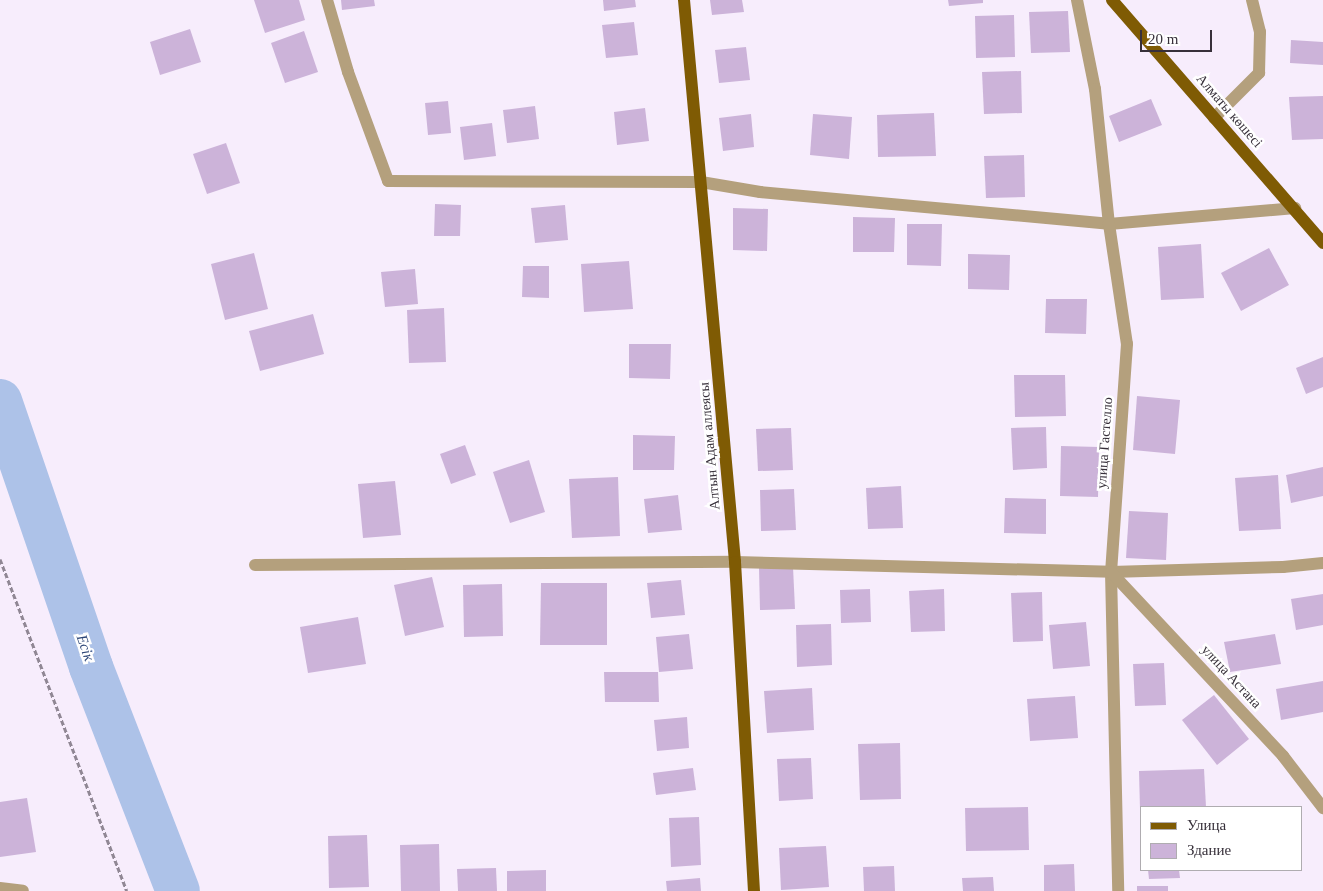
<!DOCTYPE html>
<meta charset="utf-8">
<style>
body{margin:0}
#map{position:relative;width:1323px;height:891px;overflow:hidden;background:#f7edfc;font-family:Georgia,serif}
div>[style]{position:absolute}
.river>*{height:44px;margin:-22px;padding:0 22px;transform-origin:22px;border-radius:22px;background:#adc2e8}
.building>*{inset:0;background:#ccb3d9}
.path>*{height:3px;margin-top:-1.5px;transform-origin:0;background:repeating-linear-gradient(90deg,#908794 0 5px,transparent 0 7.5px)}
.minor>*{height:12px;margin:-6px;padding:0 6px;transform-origin:6px;border-radius:6px;background:#b4a07d}
.major>*{height:12px;margin:-6px;padding:0 6px;transform-origin:6px;border-radius:6px;background:#7f5b04}
span{translate:-50% -50%;white-space:nowrap;text-align:center;line-height:1.15;-webkit-text-stroke:5px #fff;paint-order:stroke}
.street-label{font-size:14px;color:#37303a}
.water-label{font-size:15px;color:#2c4576;font-style:italic}
.legend{position:absolute;left:1140px;top:806px;width:162px;height:65px;box-sizing:border-box;background:#fff;border:1px solid #afacb0;margin:0;padding:6px 9px;list-style:none;font-size:15px;color:#37303a}
.legend li{display:flex;align-items:center;gap:10px;height:25px}
.legend b{width:25px;border:1px solid #afacb0}
.scale{position:absolute;left:1140px;top:30px;width:72px;height:22px;box-sizing:border-box;border:2px solid #37303a;border-top:0;padding-left:6px;font-size:15px;line-height:18px;white-space:nowrap;color:#37303a;-webkit-text-stroke:4px #fff;paint-order:stroke}
</style>
<div id="map">
<div class="river">
<div style="left:0;top:401px;width:281px;rotate:71.1deg"></div>
<div style="left:91px;top:667px;width:240px;rotate:68.8deg"></div>
</div>
<div class="building">
<div style="clip-path:polygon(254px 0,299px 0,305px 20px,265px 33px)"></div>
<div style="clip-path:polygon(341px 0,374px 0,375px 6px,342px 10px)"></div>
<div style="clip-path:polygon(603px 0,635px 0,636px 7px,604px 11px)"></div>
<div style="clip-path:polygon(710px 0,742px 0,744px 12px,712px 15px)"></div>
<div style="clip-path:polygon(948px 0,983px 0,983px 3px,949px 6px)"></div>
<div style="clip-path:polygon(1068px 11px,1070px 52px,1031px 53px,1029px 12px)"></div>
<div style="clip-path:polygon(1014px 15px,1015px 57px,976px 58px,975px 16px)"></div>
<div style="clip-path:polygon(634px 22px,638px 55px,606px 58px,602px 25px)"></div>
<div style="clip-path:polygon(190px 29px,201px 62px,160px 75px,150px 42px)"></div>
<div style="clip-path:polygon(304px 31px,318px 72px,285px 83px,271px 43px)"></div>
<div style="clip-path:polygon(1291px 40px,1323px 42px,1323px 65px,1290px 63px)"></div>
<div style="clip-path:polygon(746px 47px,750px 80px,719px 83px,715px 50px)"></div>
<div style="clip-path:polygon(1021px 71px,1022px 113px,984px 114px,982px 72px)"></div>
<div style="clip-path:polygon(1323px 96px,1323px 139px,1292px 140px,1289px 97px)"></div>
<div style="clip-path:polygon(1151px 99px,1162px 125px,1119px 142px,1109px 116px)"></div>
<div style="clip-path:polygon(448px 101px,451px 133px,428px 135px,425px 103px)"></div>
<div style="clip-path:polygon(535px 106px,539px 139px,507px 143px,503px 110px)"></div>
<div style="clip-path:polygon(645px 108px,649px 141px,617px 145px,614px 112px)"></div>
<div style="clip-path:polygon(934px 113px,936px 156px,878px 157px,877px 115px)"></div>
<div style="clip-path:polygon(751px 114px,754px 147px,723px 151px,719px 118px)"></div>
<div style="clip-path:polygon(813px 114px,852px 117px,849px 159px,810px 155px)"></div>
<div style="clip-path:polygon(492px 123px,496px 156px,464px 160px,460px 127px)"></div>
<div style="clip-path:polygon(226px 143px,240px 183px,207px 194px,193px 154px)"></div>
<div style="clip-path:polygon(1024px 155px,1025px 197px,986px 198px,984px 156px)"></div>
<div style="clip-path:polygon(435px 204px,461px 205px,460px 236px,434px 236px)"></div>
<div style="clip-path:polygon(565px 205px,568px 240px,535px 243px,531px 208px)"></div>
<div style="clip-path:polygon(733px 208px,768px 209px,767px 251px,733px 250px)"></div>
<div style="clip-path:polygon(853px 217px,895px 218px,894px 252px,853px 252px)"></div>
<div style="clip-path:polygon(907px 224px,942px 224px,941px 266px,907px 265px)"></div>
<div style="clip-path:polygon(1201px 244px,1204px 298px,1161px 300px,1158px 247px)"></div>
<div style="clip-path:polygon(1269px 248px,1289px 285px,1241px 311px,1221px 273px)"></div>
<div style="clip-path:polygon(254px 253px,268px 309px,225px 320px,211px 264px)"></div>
<div style="clip-path:polygon(968px 254px,1010px 255px,1009px 290px,968px 289px)"></div>
<div style="clip-path:polygon(629px 261px,633px 309px,584px 312px,581px 264px)"></div>
<div style="clip-path:polygon(523px 266px,549px 266px,549px 298px,522px 297px)"></div>
<div style="clip-path:polygon(415px 269px,418px 304px,385px 307px,381px 272px)"></div>
<div style="clip-path:polygon(1046px 299px,1087px 299px,1086px 334px,1045px 333px)"></div>
<div style="clip-path:polygon(444px 308px,446px 362px,409px 363px,407px 310px)"></div>
<div style="clip-path:polygon(313px 314px,324px 354px,260px 371px,249px 331px)"></div>
<div style="clip-path:polygon(629px 344px,671px 344px,670px 379px,629px 378px)"></div>
<div style="clip-path:polygon(1323px 357px,1323px 387px,1306px 394px,1296px 368px)"></div>
<div style="clip-path:polygon(1014px 375px,1065px 375px,1066px 416px,1015px 417px)"></div>
<div style="clip-path:polygon(1137px 396px,1180px 400px,1175px 454px,1133px 450px)"></div>
<div style="clip-path:polygon(1046px 427px,1047px 468px,1013px 470px,1011px 428px)"></div>
<div style="clip-path:polygon(791px 428px,793px 470px,758px 471px,756px 429px)"></div>
<div style="clip-path:polygon(633px 435px,675px 436px,674px 470px,633px 470px)"></div>
<div style="clip-path:polygon(465px 445px,476px 475px,451px 484px,440px 454px)"></div>
<div style="clip-path:polygon(1061px 446px,1099px 447px,1098px 497px,1060px 496px)"></div>
<div style="clip-path:polygon(529px 460px,545px 512px,510px 523px,493px 472px)"></div>
<div style="clip-path:polygon(1323px 467px,1323px 496px,1291px 503px,1286px 475px)"></div>
<div style="clip-path:polygon(1278px 475px,1281px 529px,1239px 531px,1235px 478px)"></div>
<div style="clip-path:polygon(618px 477px,620px 536px,572px 538px,569px 479px)"></div>
<div style="clip-path:polygon(395px 481px,401px 535px,363px 538px,358px 484px)"></div>
<div style="clip-path:polygon(901px 486px,903px 528px,868px 529px,866px 488px)"></div>
<div style="clip-path:polygon(794px 489px,796px 530px,761px 531px,760px 490px)"></div>
<div style="clip-path:polygon(678px 495px,682px 530px,648px 533px,644px 499px)"></div>
<div style="clip-path:polygon(1005px 498px,1046px 499px,1046px 534px,1004px 533px)"></div>
<div style="clip-path:polygon(1129px 511px,1168px 513px,1166px 560px,1126px 558px)"></div>
<div style="clip-path:polygon(793px 567px,795px 609px,760px 610px,759px 568px)"></div>
<div style="clip-path:polygon(432px 577px,444px 627px,405px 636px,394px 585px)"></div>
<div style="clip-path:polygon(681px 580px,685px 615px,651px 618px,647px 583px)"></div>
<div style="clip-path:polygon(541px 583px,607px 583px,607px 645px,540px 645px)"></div>
<div style="clip-path:polygon(502px 584px,503px 636px,464px 637px,463px 585px)"></div>
<div style="clip-path:polygon(870px 589px,871px 622px,841px 623px,840px 590px)"></div>
<div style="clip-path:polygon(944px 589px,945px 631px,911px 632px,909px 591px)"></div>
<div style="clip-path:polygon(1042px 592px,1043px 641px,1013px 642px,1011px 593px)"></div>
<div style="clip-path:polygon(1323px 594px,1323px 625px,1296px 630px,1291px 599px)"></div>
<div style="clip-path:polygon(358px 617px,366px 664px,308px 673px,300px 627px)"></div>
<div style="clip-path:polygon(1086px 622px,1090px 666px,1053px 669px,1049px 625px)"></div>
<div style="clip-path:polygon(831px 624px,832px 665px,797px 667px,796px 625px)"></div>
<div style="clip-path:polygon(689px 634px,693px 669px,659px 672px,656px 637px)"></div>
<div style="clip-path:polygon(1275px 634px,1281px 664px,1230px 672px,1224px 642px)"></div>
<div style="clip-path:polygon(1164px 663px,1166px 705px,1135px 706px,1133px 664px)"></div>
<div style="clip-path:polygon(604px 672px,658px 672px,659px 702px,605px 702px)"></div>
<div style="clip-path:polygon(1323px 681px,1323px 712px,1281px 720px,1276px 689px)"></div>
<div style="clip-path:polygon(812px 688px,814px 730px,767px 733px,764px 691px)"></div>
<div style="clip-path:polygon(1214px 695px,1249px 739px,1217px 765px,1182px 720px)"></div>
<div style="clip-path:polygon(1075px 696px,1078px 738px,1030px 741px,1027px 699px)"></div>
<div style="clip-path:polygon(687px 717px,689px 748px,657px 751px,654px 720px)"></div>
<div style="clip-path:polygon(900px 743px,901px 799px,860px 800px,858px 744px)"></div>
<div style="clip-path:polygon(811px 758px,813px 799px,779px 801px,777px 759px)"></div>
<div style="clip-path:polygon(693px 768px,696px 790px,656px 795px,653px 773px)"></div>
<div style="clip-path:polygon(1204px 769px,1206px 807px,1140px 809px,1139px 771px)"></div>
<div style="clip-path:polygon(27px 798px,36px 852px,0 857px,0 802px)"></div>
<div style="clip-path:polygon(1028px 807px,1029px 850px,966px 851px,965px 808px)"></div>
<div style="clip-path:polygon(699px 817px,701px 865px,671px 867px,669px 818px)"></div>
<div style="clip-path:polygon(367px 835px,369px 887px,329px 888px,328px 836px)"></div>
<div style="clip-path:polygon(439px 844px,440px 891px,401px 891px,400px 845px)"></div>
<div style="clip-path:polygon(826px 846px,829px 887px,781px 890px,779px 848px)"></div>
<div style="clip-path:polygon(1074px 864px,1075px 891px,1044px 891px,1044px 865px)"></div>
<div style="clip-path:polygon(894px 866px,895px 891px,864px 891px,863px 867px)"></div>
<div style="clip-path:polygon(496px 868px,497px 891px,458px 891px,457px 869px)"></div>
<div style="clip-path:polygon(546px 870px,546px 891px,507px 891px,507px 871px)"></div>
<div style="clip-path:polygon(1148px 870px,1179px 870px,1180px 878px,1149px 879px)"></div>
<div style="clip-path:polygon(993px 877px,994px 891px,963px 891px,962px 878px)"></div>
<div style="clip-path:polygon(700px 878px,701px 891px,667px 891px,666px 881px)"></div>
<div style="clip-path:polygon(1137px 886px,1168px 886px,1168px 891px,1137px 891px)"></div>
</div>
<div class="path">
<div style="left:0;top:559px;width:355px;rotate:69.1deg"></div>
</div>
<div class="minor">
<div style="left:327px;top:0;width:75px;rotate:73.7deg"></div>
<div style="left:348px;top:72px;width:116px;rotate:69.8deg"></div>
<div style="left:388px;top:181px;width:313px;rotate:0.2deg"></div>
<div style="left:701px;top:182px;width:60px;rotate:9.6deg"></div>
<div style="left:760px;top:192px;width:350px;rotate:5.2deg"></div>
<div style="left:1109px;top:224px;width:187px;rotate:-4.9deg"></div>
<div style="left:1077px;top:0;width:91px;rotate:78.6deg"></div>
<div style="left:1095px;top:89px;width:136px;rotate:84.1deg"></div>
<div style="left:1109px;top:224px;width:121px;rotate:81.5deg"></div>
<div style="left:1127px;top:344px;width:229px;rotate:94deg"></div>
<div style="left:1111px;top:572px;width:319px;rotate:88.7deg"></div>
<div style="left:1214px;top:118px;width:64px;rotate:-45deg"></div>
<div style="left:1259px;top:73px;width:41px;rotate:-88.6deg"></div>
<div style="left:1260px;top:32px;width:33px;rotate:-104deg"></div>
<div style="left:255px;top:565px;width:480px;rotate:-0.4deg"></div>
<div style="left:735px;top:562px;width:376px;rotate:1.5deg"></div>
<div style="left:1111px;top:572px;width:172px;rotate:-1.7deg"></div>
<div style="left:1283px;top:567px;width:40px;rotate:-5.7deg"></div>
<div style="left:1111px;top:572px;width:252px;rotate:46.9deg"></div>
<div style="left:1283px;top:756px;width:66px;rotate:52.4deg"></div>
<div style="left:0;top:888px;width:23px;rotate:7deg"></div>
</div>
<div class="major">
<div style="left:684px;top:0;width:564px;rotate:84.81deg"></div>
<div style="left:735px;top:562px;width:330px;rotate:86.7deg"></div>
<div style="left:1112px;top:0;width:322px;rotate:49deg"></div>
</div>
<div class="street-label">
<span style="left:1229px;top:111px;rotate:49deg">Алматы көшесі</span>
<span style="left:1105px;top:443px;rotate:-86deg">улица Гастелло</span>
<span style="left:710px;top:446px;rotate:-95deg">Алтын Адам аллеясы</span>
<span style="left:1231px;top:677px;rotate:47deg">улица Астана</span>
</div>
<div class="water-label">
<span style="left:85px;top:648px;rotate:71deg">Есік</span>
</div>
<ul class="legend">
<li><b style="height:6px;background:#7f5b04"></b>Улица</li>
<li><b style="height:14px;background:#ccb3d9"></b>Здание</li>
</ul>
<div class="scale">20 m</div>
</div>
